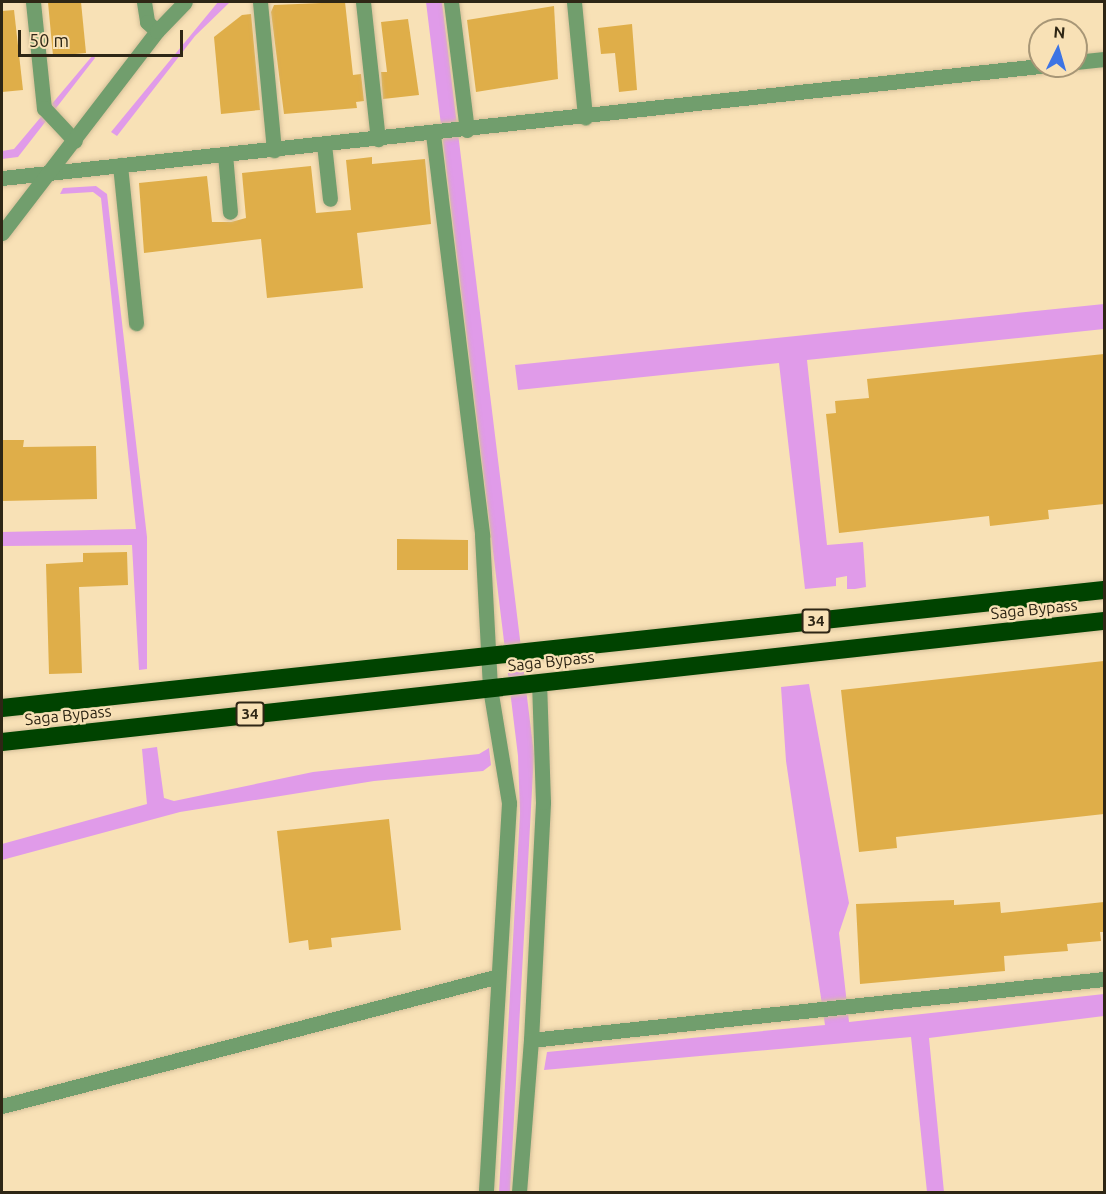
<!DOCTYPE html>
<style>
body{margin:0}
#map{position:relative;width:1106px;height:1194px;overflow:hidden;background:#f8e1b6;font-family:Ubuntu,sans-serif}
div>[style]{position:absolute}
.water>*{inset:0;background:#e09be9}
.building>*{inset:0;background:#dfae49}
.roads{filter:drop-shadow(0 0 2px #d4bf99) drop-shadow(0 0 2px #d4bf99)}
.minor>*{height:15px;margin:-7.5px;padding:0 7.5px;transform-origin:7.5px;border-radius:7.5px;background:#719e6d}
.highway>*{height:18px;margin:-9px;padding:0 9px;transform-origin:9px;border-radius:9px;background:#004300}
span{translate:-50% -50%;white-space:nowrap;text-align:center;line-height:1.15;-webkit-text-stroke:4.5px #f8e1b6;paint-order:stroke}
.shield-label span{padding:2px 4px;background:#f8e1b6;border:2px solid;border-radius:4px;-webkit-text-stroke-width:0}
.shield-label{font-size:15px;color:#2e2615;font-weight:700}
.street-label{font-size:16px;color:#2e2615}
.frame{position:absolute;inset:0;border:3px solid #2e2615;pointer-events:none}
.north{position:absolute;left:1028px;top:18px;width:60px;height:60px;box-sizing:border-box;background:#f8e1b6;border:2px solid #a79676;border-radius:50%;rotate:5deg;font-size:16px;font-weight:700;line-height:24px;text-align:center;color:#2e2615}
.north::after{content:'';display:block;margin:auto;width:21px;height:27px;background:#3d74e4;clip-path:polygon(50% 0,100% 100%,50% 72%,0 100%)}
.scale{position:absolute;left:18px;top:30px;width:165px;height:27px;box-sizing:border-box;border:3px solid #2e2615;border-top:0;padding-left:8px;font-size:18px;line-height:21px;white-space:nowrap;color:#2e2615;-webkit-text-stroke:4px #f8e1b6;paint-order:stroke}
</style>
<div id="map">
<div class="water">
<div style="clip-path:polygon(218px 2px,230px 2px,195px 36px,117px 136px,111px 132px)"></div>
<div style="clip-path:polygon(426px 2px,442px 2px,534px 754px,510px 1192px,499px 1192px,520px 813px,518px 756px)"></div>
<div style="clip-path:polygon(93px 55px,95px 58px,18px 157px,2px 159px,2px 151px,14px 149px)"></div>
<div style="clip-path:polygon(96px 186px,107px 194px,147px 537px,147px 669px,139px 670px,132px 545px,2px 546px,2px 532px,136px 529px,101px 198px,93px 192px,60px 194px,63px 188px)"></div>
<div style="clip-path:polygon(1104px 304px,1104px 329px,807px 360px,827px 545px,863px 542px,866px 587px,855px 589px,847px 589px,847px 576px,836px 578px,836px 586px,805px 589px,779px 363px,518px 390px,515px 365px)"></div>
<div style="clip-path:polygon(809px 684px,849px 903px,839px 933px,849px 1022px,1104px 994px,1104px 1016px,929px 1038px,944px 1192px,927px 1192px,911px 1037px,544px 1070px,547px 1052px,825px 1025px,786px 761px,781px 687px)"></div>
<div style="clip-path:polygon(157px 747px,164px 798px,174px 801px,313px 772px,479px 754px,489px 748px,491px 765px,483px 771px,374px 781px,180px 812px,2px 860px,2px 844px,147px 804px,142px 749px)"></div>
</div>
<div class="building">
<div style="clip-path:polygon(48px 2px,81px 2px,86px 53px,53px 56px)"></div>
<div style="clip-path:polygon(345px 2px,353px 75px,361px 74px,364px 101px,356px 102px,357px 108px,284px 114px,271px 12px,274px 5px)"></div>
<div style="clip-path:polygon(554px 6px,558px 79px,476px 92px,467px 20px)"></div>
<div style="clip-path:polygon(14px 10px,23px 90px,2px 92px,2px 11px)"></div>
<div style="clip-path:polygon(251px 14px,260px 110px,221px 114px,214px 37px,242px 15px)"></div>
<div style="clip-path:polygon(408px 19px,419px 95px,383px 99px,381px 72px,387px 72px,381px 22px)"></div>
<div style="clip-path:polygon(632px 24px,637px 90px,619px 92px,615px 53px,601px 54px,598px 28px)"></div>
<div style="clip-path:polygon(372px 157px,372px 164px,425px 159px,431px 224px,357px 233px,363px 288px,267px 298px,261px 239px,144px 253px,139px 183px,207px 176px,212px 222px,231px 222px,246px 218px,242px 173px,311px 166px,316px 213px,351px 210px,346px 160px)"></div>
<div style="clip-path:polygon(1104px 354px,1104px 504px,1048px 510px,1049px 519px,990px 526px,989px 516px,839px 533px,826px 414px,836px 413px,835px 401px,869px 398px,867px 379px)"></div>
<div style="clip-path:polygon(2px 440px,24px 440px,23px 447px,96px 446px,97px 499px,2px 501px)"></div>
<div style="clip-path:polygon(397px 539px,468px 540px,468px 570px,397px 570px)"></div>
<div style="clip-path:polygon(127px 552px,128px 585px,79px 587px,82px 673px,49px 674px,46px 564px,83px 562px,83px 553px)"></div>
<div style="clip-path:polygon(1104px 661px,1104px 814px,896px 837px,897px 848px,859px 852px,841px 690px)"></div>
<div style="clip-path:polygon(389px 819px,401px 930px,331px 938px,332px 947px,309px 950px,308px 940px,289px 943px,277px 831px)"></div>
<div style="clip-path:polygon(954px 900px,954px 905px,1000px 902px,1001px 913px,1104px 902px,1104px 932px,1100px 932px,1101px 941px,1067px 944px,1068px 951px,1004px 956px,1005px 971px,860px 984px,856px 904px)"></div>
</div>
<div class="roads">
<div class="minor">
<div style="left:33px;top:2px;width:107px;rotate:84.1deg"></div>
<div style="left:44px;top:108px;width:45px;rotate:46.8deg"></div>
<div style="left:144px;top:2px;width:20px;rotate:81deg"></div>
<div style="left:147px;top:22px;width:13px;rotate:42deg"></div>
<div style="left:260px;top:2px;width:149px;rotate:84.6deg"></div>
<div style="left:363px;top:2px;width:138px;rotate:83.8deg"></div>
<div style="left:451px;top:2px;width:129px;rotate:82.9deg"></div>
<div style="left:574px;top:2px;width:116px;rotate:84.5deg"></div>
<div style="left:1076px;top:62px;width:28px;rotate:-6deg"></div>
<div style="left:433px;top:134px;width:404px;rotate:83deg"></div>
<div style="left:482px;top:535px;width:153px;rotate:87deg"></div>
<div style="left:490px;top:688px;width:117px;rotate:80.6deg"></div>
<div style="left:509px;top:803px;width:390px;rotate:93.4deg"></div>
<div style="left:324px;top:144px;width:55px;rotate:83.8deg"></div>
<div style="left:225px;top:154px;width:58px;rotate:85.1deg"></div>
<div style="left:120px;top:165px;width:159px;rotate:84.2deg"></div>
<div style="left:2px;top:178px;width:1044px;rotate:-6.16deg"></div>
<div style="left:2px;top:233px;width:255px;rotate:-52.5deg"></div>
<div style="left:157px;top:31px;width:40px;rotate:-46deg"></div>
<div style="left:531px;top:1040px;width:238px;rotate:-87.1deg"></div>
<div style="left:543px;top:802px;width:119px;rotate:-91.9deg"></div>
<div style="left:2px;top:1106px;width:510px;rotate:-14.66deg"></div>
<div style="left:519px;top:1192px;width:152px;rotate:-85.5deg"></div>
<div style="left:531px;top:1040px;width:576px;rotate:-6.08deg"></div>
</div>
<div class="highway">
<div style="left:2px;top:708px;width:1108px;rotate:-6.11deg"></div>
<div style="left:2px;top:742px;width:1109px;rotate:-6.27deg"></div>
</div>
</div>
<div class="shield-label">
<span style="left:816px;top:621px">34</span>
<span style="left:250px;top:714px">34</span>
</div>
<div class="street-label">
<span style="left:1034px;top:609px;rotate:-6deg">Saga Bypass</span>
<span style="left:551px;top:661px;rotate:-6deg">Saga Bypass</span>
<span style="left:68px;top:715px;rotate:-6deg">Saga Bypass</span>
</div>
<div class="frame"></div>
<div class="north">N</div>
<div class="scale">50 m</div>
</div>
